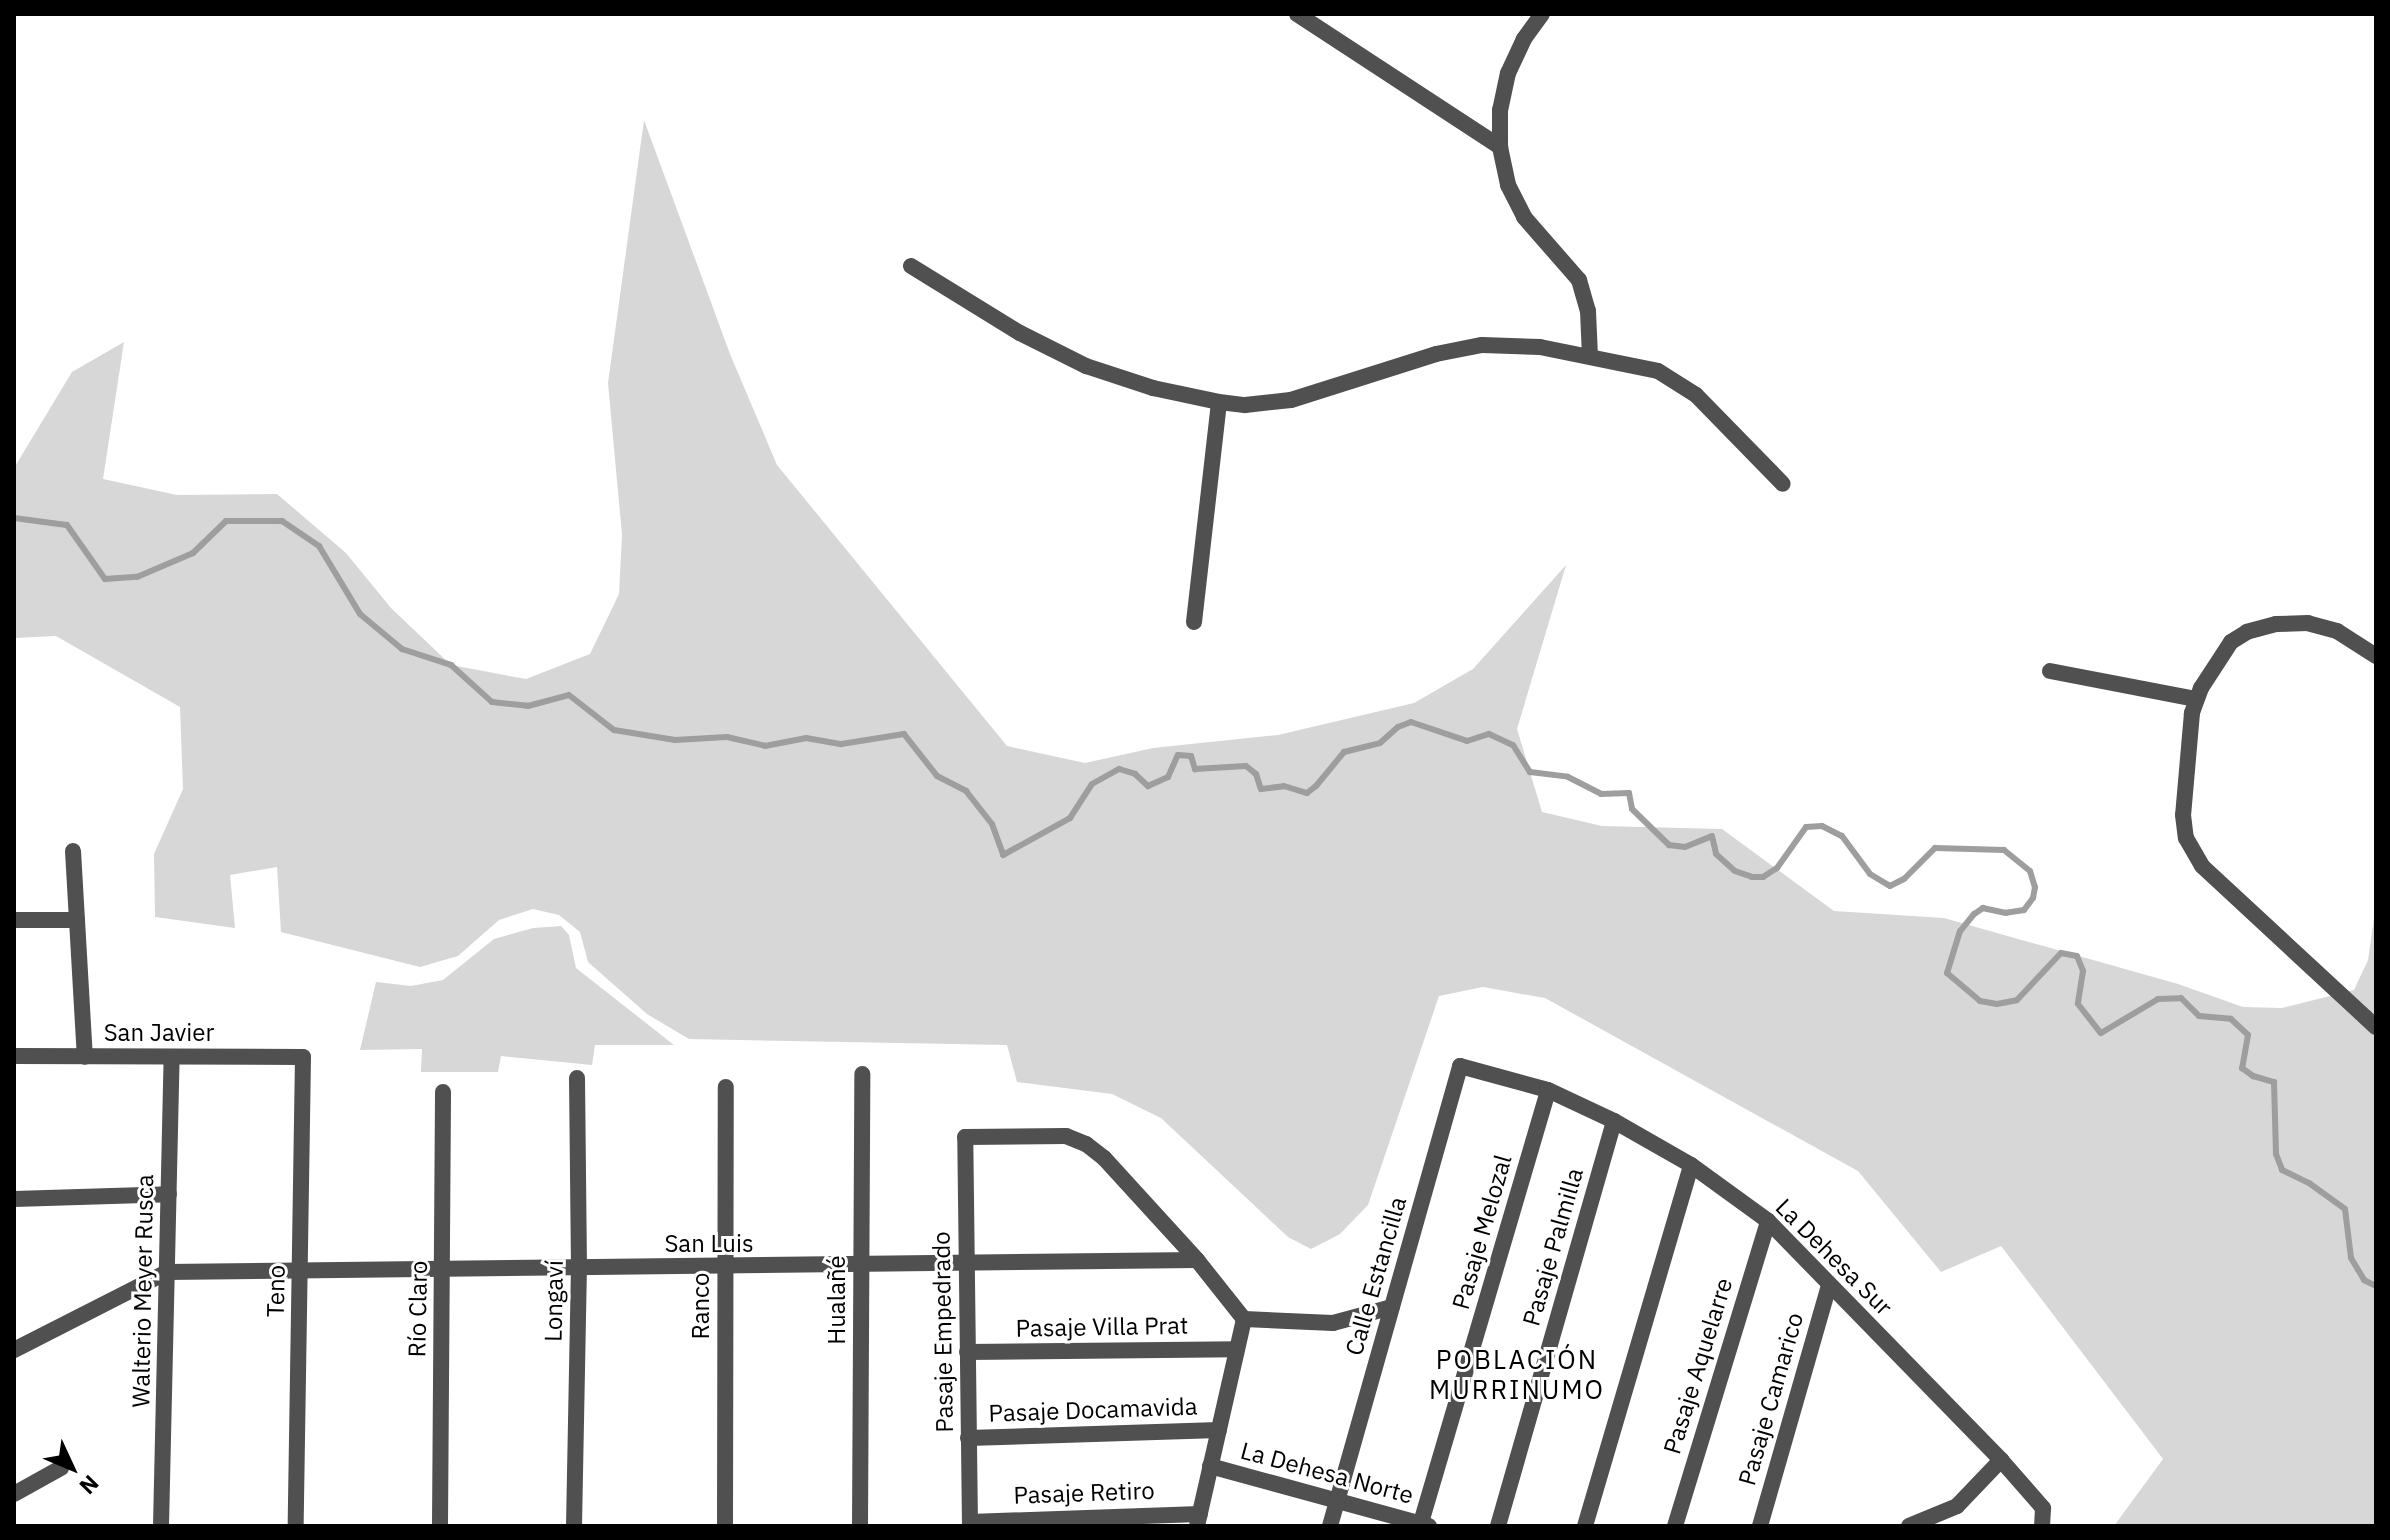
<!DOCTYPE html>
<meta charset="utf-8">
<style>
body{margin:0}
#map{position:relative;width:2390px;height:1540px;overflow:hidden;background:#fff;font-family:"IBM Plex Sans",sans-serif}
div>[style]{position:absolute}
.green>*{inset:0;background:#d7d7d7}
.stream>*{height:6px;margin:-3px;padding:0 3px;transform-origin:3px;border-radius:3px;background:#9e9e9e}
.minor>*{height:16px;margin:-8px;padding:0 8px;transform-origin:8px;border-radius:8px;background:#505050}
span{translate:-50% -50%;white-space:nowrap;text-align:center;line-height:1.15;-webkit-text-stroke:6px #fff;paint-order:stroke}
.street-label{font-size:24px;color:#000}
.neighbourhood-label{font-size:26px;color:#000;letter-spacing:2px}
.frame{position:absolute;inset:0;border:16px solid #000;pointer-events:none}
.north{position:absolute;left:32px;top:1428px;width:80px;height:80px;-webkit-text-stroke:6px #fff;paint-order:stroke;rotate:134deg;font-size:22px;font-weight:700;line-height:32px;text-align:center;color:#000}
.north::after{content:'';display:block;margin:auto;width:28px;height:36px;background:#000;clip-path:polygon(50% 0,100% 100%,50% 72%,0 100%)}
</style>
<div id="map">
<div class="green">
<div style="clip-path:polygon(644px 120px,730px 354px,777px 465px,1007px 746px,1085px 763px,1153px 748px,1278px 735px,1414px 703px,1473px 669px,1566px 565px,1517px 729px,1542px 812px,1602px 826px,1722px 829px,1834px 911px,1944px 918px,2178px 984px,2243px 1007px,2282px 1008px,2354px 990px,2368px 960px,2376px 904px,2376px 1526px,2114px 1526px,2163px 1459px,2001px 1246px,1941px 1272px,1858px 1171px,1545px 998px,1483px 987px,1439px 996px,1368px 1205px,1340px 1234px,1311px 1249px,1288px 1237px,1161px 1118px,1112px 1094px,1017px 1082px,1007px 1045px,689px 1039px,647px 1014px,588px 962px,580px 932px,559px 915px,533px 909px,499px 920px,458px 956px,420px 967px,281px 932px,277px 867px,230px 875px,235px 928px,155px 917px,154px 854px,183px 789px,180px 707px,56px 636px,14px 638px,14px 468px,72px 372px,124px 342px,103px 479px,177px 495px,277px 494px,346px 553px,391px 608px,451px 665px,526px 679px,590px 654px,619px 594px,622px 535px,608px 383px)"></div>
<div style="clip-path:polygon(561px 926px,569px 935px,576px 968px,674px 1045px,595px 1045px,592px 1065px,501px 1056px,498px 1072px,421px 1072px,422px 1049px,360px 1050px,376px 982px,411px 986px,443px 980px,494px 939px,533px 928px)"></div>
</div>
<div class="stream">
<div style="left:14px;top:518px;width:53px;rotate:7.5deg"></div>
<div style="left:67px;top:525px;width:66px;rotate:54.9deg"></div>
<div style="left:105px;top:579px;width:32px;rotate:-4deg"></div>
<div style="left:137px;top:577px;width:61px;rotate:-23.2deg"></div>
<div style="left:193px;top:553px;width:46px;rotate:-44.1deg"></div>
<div style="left:226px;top:521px;width:56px"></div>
<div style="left:282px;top:521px;width:45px;rotate:34deg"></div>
<div style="left:319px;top:546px;width:79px;rotate:58.9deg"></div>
<div style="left:360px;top:614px;width:55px;rotate:39.8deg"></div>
<div style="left:402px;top:649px;width:52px;rotate:18.1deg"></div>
<div style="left:451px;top:665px;width:55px;rotate:42.1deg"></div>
<div style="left:492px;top:702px;width:36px;rotate:6deg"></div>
<div style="left:528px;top:706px;width:42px;rotate:-15deg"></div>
<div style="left:569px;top:695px;width:57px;rotate:37.9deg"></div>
<div style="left:614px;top:730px;width:62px;rotate:9.3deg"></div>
<div style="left:675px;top:740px;width:52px;rotate:-3.3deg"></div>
<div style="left:727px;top:737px;width:39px;rotate:13deg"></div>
<div style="left:765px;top:746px;width:42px;rotate:-11deg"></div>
<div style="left:806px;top:738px;width:36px;rotate:10deg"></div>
<div style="left:841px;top:744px;width:64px;rotate:-9deg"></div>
<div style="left:904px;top:734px;width:53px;rotate:51.8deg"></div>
<div style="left:937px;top:776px;width:33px;rotate:27deg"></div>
<div style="left:966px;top:791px;width:42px;rotate:51.8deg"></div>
<div style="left:992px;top:824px;width:33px;rotate:70deg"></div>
<div style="left:1003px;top:855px;width:77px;rotate:-28.9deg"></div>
<div style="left:1070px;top:818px;width:40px;rotate:-57.1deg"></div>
<div style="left:1092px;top:784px;width:31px;rotate:-29deg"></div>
<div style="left:1119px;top:769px;width:17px;rotate:17deg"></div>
<div style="left:1135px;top:774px;width:18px;rotate:43deg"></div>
<div style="left:1148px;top:786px;width:22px;rotate:-24deg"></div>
<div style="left:1168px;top:777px;width:24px;rotate:-66deg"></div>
<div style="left:1178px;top:755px;width:13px;rotate:4deg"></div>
<div style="left:1191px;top:756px;width:14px;rotate:73deg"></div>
<div style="left:1195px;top:769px;width:51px;rotate:-3.4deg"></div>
<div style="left:1246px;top:766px;width:13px;rotate:39deg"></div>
<div style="left:1256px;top:774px;width:16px;rotate:72deg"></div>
<div style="left:1261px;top:789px;width:23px;rotate:-7deg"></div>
<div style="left:1284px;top:786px;width:24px;rotate:17deg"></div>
<div style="left:1307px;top:793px;width:11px;rotate:-38deg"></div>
<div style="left:1316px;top:786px;width:44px;rotate:-50.5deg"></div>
<div style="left:1344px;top:752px;width:37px;rotate:-14deg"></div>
<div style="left:1380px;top:743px;width:24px;rotate:-42deg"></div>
<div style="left:1398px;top:727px;width:14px;rotate:-21deg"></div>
<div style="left:1411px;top:722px;width:59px;rotate:18.7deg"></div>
<div style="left:1467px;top:741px;width:23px;rotate:-18deg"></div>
<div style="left:1489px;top:734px;width:26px;rotate:25deg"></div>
<div style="left:1513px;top:745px;width:32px;rotate:58deg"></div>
<div style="left:1530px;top:772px;width:38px;rotate:7deg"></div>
<div style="left:1568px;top:777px;width:37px;rotate:27deg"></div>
<div style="left:1601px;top:794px;width:28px;rotate:-2deg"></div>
<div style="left:1629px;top:793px;width:16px;rotate:79deg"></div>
<div style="left:1632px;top:809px;width:52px;rotate:44.2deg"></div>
<div style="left:1669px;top:845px;width:16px;rotate:7deg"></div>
<div style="left:1685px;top:847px;width:29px;rotate:-22deg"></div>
<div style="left:1712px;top:836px;width:18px;rotate:77deg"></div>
<div style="left:1716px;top:854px;width:25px;rotate:42deg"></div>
<div style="left:1735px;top:871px;width:18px;rotate:19deg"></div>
<div style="left:1752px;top:877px;width:11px"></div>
<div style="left:1763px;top:877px;width:17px;rotate:-33deg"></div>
<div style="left:1777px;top:868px;width:50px;rotate:-54.7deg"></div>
<div style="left:1806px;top:827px;width:16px;rotate:-4deg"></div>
<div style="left:1822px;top:826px;width:22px;rotate:27deg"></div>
<div style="left:1842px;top:836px;width:47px;rotate:53.6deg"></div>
<div style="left:1870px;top:874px;width:23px;rotate:31deg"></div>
<div style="left:1890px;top:886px;width:16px;rotate:-27deg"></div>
<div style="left:1904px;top:879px;width:44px;rotate:-45deg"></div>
<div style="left:1935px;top:848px;width:69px;rotate:1.7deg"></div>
<div style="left:2004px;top:850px;width:33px;rotate:39deg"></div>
<div style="left:2030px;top:871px;width:17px;rotate:73deg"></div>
<div style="left:2035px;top:887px;width:11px;rotate:100deg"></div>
<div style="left:2033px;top:898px;width:15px;rotate:127deg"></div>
<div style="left:2024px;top:910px;width:18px;rotate:171deg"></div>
<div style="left:2006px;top:913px;width:24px;rotate:-168deg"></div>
<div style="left:1983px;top:908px;width:11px;rotate:146deg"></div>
<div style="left:1974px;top:914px;width:22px;rotate:129deg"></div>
<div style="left:1960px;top:931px;width:44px;rotate:107.2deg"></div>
<div style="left:1947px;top:973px;width:43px;rotate:40.3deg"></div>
<div style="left:1980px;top:1001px;width:17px;rotate:10deg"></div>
<div style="left:1997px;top:1004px;width:20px;rotate:-11deg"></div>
<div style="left:2017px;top:1000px;width:64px;rotate:-46.9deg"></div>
<div style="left:2061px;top:953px;width:16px;rotate:11deg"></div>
<div style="left:2077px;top:956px;width:16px;rotate:68deg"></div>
<div style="left:2083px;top:971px;width:33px;rotate:99deg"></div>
<div style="left:2078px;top:1004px;width:37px;rotate:52deg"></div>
<div style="left:2101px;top:1033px;width:66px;rotate:-30.8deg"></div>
<div style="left:2158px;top:999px;width:23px;rotate:-2deg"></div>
<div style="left:2181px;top:998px;width:25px;rotate:45deg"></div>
<div style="left:2199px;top:1016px;width:32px;rotate:5deg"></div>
<div style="left:2231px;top:1019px;width:23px;rotate:43deg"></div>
<div style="left:2248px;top:1035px;width:34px;rotate:100deg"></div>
<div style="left:2242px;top:1068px;width:14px;rotate:36deg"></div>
<div style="left:2253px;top:1076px;width:22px;rotate:16deg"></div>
<div style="left:2274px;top:1082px;width:72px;rotate:88.4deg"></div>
<div style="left:2276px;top:1154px;width:17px;rotate:69deg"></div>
<div style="left:2282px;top:1170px;width:30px;rotate:26deg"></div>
<div style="left:2309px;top:1183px;width:44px;rotate:35.8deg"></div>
<div style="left:2345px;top:1209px;width:49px;rotate:83deg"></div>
<div style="left:2351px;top:1258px;width:26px;rotate:59deg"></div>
<div style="left:2364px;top:1280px;width:13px;rotate:27deg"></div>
</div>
<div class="minor">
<div style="left:1297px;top:14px;width:243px;rotate:33.2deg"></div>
<div style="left:1542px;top:14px;width:31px;rotate:126deg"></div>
<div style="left:1524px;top:39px;width:38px;rotate:115deg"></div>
<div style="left:1508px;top:73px;width:38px;rotate:102deg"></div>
<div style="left:1500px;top:110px;width:37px;rotate:90deg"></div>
<div style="left:1500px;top:147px;width:39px;rotate:78deg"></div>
<div style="left:1508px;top:185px;width:36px;rotate:63deg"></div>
<div style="left:1524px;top:217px;width:84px;rotate:48.9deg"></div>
<div style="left:1579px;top:280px;width:32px;rotate:74deg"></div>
<div style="left:1588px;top:311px;width:45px;rotate:87.5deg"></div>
<div style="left:911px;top:266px;width:128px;rotate:31.6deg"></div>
<div style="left:1020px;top:333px;width:74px;rotate:26.6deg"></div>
<div style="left:1086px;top:366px;width:71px;rotate:18.2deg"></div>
<div style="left:1153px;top:388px;width:67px;rotate:12deg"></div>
<div style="left:1219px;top:402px;width:26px;rotate:7deg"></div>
<div style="left:1245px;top:405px;width:46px;rotate:-6.2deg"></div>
<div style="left:1291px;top:400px;width:152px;rotate:-17.6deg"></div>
<div style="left:1436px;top:354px;width:47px;rotate:-11.1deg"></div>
<div style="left:1482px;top:345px;width:58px;rotate:2deg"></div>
<div style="left:1540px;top:347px;width:120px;rotate:11.5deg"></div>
<div style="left:1658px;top:371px;width:45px;rotate:32.3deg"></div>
<div style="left:1696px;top:395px;width:124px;rotate:45.7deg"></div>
<div style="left:1194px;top:622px;width:221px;rotate:-83.5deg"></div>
<div style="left:2376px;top:656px;width:46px;rotate:-147.3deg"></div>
<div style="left:2337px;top:631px;width:30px;rotate:-165deg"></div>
<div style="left:2308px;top:623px;width:32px;rotate:178deg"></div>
<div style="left:2276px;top:624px;width:30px;rotate:165deg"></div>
<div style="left:2247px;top:632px;width:19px;rotate:148deg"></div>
<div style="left:2231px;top:642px;width:55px;rotate:123.1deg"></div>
<div style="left:2201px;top:688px;width:27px;rotate:110deg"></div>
<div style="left:2192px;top:713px;width:102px;rotate:95deg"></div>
<div style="left:2183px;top:815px;width:23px;rotate:83deg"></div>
<div style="left:2186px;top:838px;width:32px;rotate:60deg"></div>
<div style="left:2202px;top:866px;width:237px;rotate:42.8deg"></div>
<div style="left:2050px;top:671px;width:149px;rotate:10.9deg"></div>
<div style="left:73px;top:851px;width:206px;rotate:86.7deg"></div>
<div style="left:14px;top:920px;width:63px"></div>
<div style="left:14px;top:1056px;width:289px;rotate:0.2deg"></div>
<div style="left:303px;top:1057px;width:469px;rotate:90.9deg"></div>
<div style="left:14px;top:1199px;width:155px;rotate:-1.8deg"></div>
<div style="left:14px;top:1350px;width:172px;rotate:-27deg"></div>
<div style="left:167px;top:1272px;width:1030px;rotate:-0.67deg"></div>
<div style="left:1197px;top:1260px;width:75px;rotate:51.5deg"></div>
<div style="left:1244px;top:1319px;width:89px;rotate:2.6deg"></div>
<div style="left:1333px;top:1323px;width:61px;rotate:-15.2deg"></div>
<div style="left:967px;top:1352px;width:270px;rotate:-0.6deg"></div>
<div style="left:968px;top:1438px;width:251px;rotate:-1.8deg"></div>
<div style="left:1210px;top:1466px;width:227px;rotate:15.3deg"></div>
<div style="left:14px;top:1494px;width:54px;rotate:-29deg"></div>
<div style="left:970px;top:1522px;width:230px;rotate:-2deg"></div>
<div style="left:161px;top:1526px;width:469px;rotate:-88.7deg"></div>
<div style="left:440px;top:1526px;width:434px;rotate:-89.6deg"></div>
<div style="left:574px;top:1526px;width:257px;rotate:-88.9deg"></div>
<div style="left:579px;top:1269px;width:191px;rotate:-90.6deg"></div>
<div style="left:725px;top:1526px;width:439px;rotate:-89.9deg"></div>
<div style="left:860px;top:1526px;width:452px;rotate:-89.7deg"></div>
<div style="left:970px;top:1526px;width:389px;rotate:-90.7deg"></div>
<div style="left:965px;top:1137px;width:101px;rotate:-0.6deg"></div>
<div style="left:1066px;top:1136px;width:22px;rotate:22deg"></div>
<div style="left:1086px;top:1144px;width:23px;rotate:38deg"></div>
<div style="left:1104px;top:1158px;width:138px;rotate:47.6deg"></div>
<div style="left:1197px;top:1526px;width:212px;rotate:-77.2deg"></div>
<div style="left:1330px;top:1526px;width:478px;rotate:-74.2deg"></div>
<div style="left:1460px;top:1066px;width:91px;rotate:15.3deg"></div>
<div style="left:1548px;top:1090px;width:73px;rotate:25.2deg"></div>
<div style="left:1614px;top:1121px;width:89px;rotate:29.7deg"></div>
<div style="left:1691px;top:1165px;width:95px;rotate:36deg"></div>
<div style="left:1768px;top:1221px;width:334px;rotate:45.7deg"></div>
<div style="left:2001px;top:1460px;width:64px;rotate:48.8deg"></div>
<div style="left:2043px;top:1508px;width:18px;rotate:93deg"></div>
<div style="left:1420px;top:1526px;width:454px;rotate:-73.6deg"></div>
<div style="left:1498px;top:1526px;width:421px;rotate:-74deg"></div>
<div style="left:1585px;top:1526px;width:376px;rotate:-73.6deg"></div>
<div style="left:1675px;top:1526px;width:319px;rotate:-73deg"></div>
<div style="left:1760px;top:1526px;width:251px;rotate:-74deg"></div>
<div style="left:1909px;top:1526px;width:52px;rotate:-22.6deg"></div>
<div style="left:1957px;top:1506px;width:64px;rotate:-46.3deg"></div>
</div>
<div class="street-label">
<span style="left:159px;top:1033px">San Javier</span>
<span style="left:1482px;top:1232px;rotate:-74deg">Pasaje Melozal</span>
<span style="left:709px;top:1244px">San Luis</span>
<span style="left:1553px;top:1247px;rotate:-74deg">Pasaje Palmilla</span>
<span style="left:1834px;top:1257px;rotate:45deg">La Dehesa Sur</span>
<span style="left:1376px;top:1276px;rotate:-74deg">Calle Estancilla</span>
<span style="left:143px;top:1291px;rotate:-89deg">Walterio Meyer Rusca</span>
<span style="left:276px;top:1291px;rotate:-89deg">Teno</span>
<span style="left:837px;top:1300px;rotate:-90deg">Hualañé</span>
<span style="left:554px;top:1301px;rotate:-89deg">Longaví</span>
<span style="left:701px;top:1306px;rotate:-90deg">Ranco</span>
<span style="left:418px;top:1309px;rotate:-89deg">Río Claro</span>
<span style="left:1102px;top:1327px;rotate:-1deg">Pasaje Villa Prat</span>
<span style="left:943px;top:1332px;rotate:-91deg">Pasaje Empedrado</span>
<span style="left:1698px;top:1366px;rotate:-73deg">Pasaje Aquelarre</span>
<span style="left:1771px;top:1399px;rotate:-74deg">Pasaje Camarico</span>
<span style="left:1093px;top:1410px;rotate:-2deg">Pasaje Docamavida</span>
<span style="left:1327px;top:1473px;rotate:15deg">La Dehesa Norte</span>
<span style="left:1084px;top:1493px;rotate:-2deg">Pasaje Retiro</span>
</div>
<div class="neighbourhood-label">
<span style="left:1517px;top:1375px">POBLACIÓN<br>MURRINUMO</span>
</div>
<div class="frame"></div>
<div class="north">N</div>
</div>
